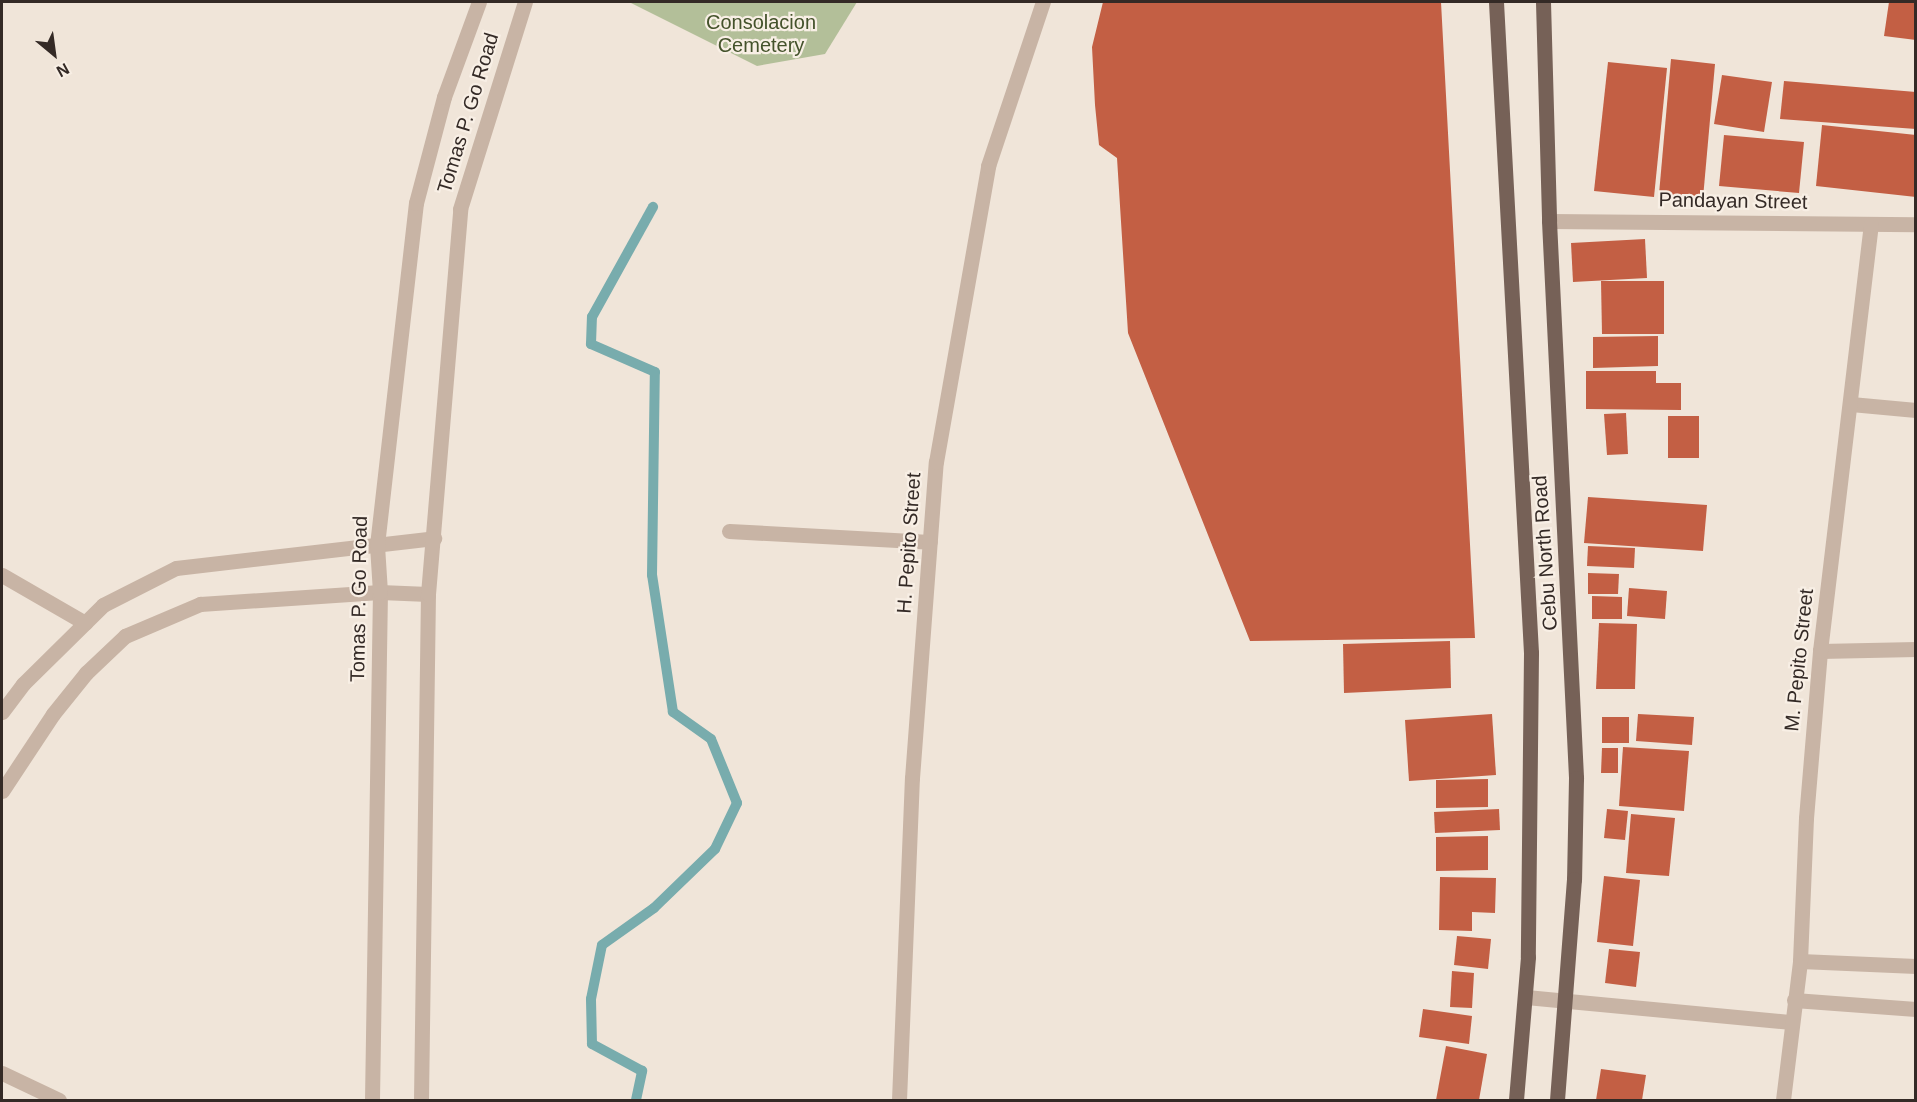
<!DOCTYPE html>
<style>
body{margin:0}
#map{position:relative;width:1917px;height:1102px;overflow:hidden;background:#f0e5d9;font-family:Arial,sans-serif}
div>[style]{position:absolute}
.green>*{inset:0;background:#b3bf99}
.stream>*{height:10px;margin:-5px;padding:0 5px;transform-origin:5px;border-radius:5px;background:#78acad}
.building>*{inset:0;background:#c35f44}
.service>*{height:15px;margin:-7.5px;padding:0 7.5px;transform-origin:7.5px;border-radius:7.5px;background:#c8b4a5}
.minor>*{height:15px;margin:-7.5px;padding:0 7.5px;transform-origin:7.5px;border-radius:7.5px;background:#c8b4a5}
.tertiary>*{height:15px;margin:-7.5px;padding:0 7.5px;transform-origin:7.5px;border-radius:7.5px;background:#c8b4a5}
.primary>*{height:15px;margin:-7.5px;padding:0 7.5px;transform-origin:7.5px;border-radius:7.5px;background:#766157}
span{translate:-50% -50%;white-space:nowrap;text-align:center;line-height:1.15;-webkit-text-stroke:4.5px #f8efe5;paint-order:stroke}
.park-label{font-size:20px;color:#44522b}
.street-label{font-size:20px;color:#342a26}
.frame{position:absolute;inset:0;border:3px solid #342a26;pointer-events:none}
.north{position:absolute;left:24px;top:24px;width:60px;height:60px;-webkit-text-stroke:4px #f8efe5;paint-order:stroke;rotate:151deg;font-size:16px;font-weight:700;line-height:24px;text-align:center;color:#342a26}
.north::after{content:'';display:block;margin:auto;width:21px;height:27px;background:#342a26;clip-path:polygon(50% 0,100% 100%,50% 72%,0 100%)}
</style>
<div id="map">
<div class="green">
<div style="clip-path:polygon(629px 2px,857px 2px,825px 54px,757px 66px)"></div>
</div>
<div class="stream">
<div style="left:636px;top:1100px;width:30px;rotate:-78deg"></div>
<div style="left:642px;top:1071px;width:57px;rotate:-151.6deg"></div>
<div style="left:592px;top:1044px;width:45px;rotate:-91.3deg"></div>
<div style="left:591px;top:999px;width:55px;rotate:-78.5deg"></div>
<div style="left:602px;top:945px;width:64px;rotate:-35.4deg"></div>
<div style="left:654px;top:908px;width:85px;rotate:-44deg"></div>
<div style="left:715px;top:849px;width:51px;rotate:-64.4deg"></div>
<div style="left:737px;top:803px;width:69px;rotate:-112.1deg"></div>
<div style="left:711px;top:739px;width:47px;rotate:-144.6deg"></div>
<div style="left:673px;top:712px;width:139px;rotate:-98.7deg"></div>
<div style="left:652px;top:575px;width:203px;rotate:-89.2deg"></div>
<div style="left:655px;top:372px;width:70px;rotate:-156.4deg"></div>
<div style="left:591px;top:344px;width:27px;rotate:-88deg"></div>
<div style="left:592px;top:317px;width:126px;rotate:-61deg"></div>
</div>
<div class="building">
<div style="clip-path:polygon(1103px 2px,1441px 2px,1475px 638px,1250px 641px,1128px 333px,1117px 158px,1099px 145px,1095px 105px,1092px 47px)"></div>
<div style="clip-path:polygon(1889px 2px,1916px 2px,1916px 40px,1884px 36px)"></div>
<div style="clip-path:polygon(1671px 59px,1715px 64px,1703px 198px,1659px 194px)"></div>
<div style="clip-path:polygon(1608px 62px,1667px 68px,1654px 197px,1594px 191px)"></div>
<div style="clip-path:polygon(1722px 75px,1772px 82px,1764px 132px,1714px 124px)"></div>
<div style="clip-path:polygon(1784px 81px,1916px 92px,1916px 129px,1780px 119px)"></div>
<div style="clip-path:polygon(1822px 125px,1916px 135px,1916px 197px,1816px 186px)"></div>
<div style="clip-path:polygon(1724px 135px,1804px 142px,1799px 193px,1719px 186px)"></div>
<div style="clip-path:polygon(1645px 239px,1647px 278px,1573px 282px,1571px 243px)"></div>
<div style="clip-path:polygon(1601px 281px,1664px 281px,1664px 334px,1602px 334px)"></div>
<div style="clip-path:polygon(1658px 336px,1658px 366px,1593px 368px,1593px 337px)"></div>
<div style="clip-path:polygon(1586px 371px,1656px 371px,1656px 383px,1681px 383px,1681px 410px,1586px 409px)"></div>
<div style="clip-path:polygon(1626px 413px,1628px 454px,1607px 455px,1604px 414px)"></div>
<div style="clip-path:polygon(1668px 416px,1699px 416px,1699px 458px,1668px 458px)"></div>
<div style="clip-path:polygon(1588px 497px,1707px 505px,1703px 551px,1584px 543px)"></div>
<div style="clip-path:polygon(1588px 546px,1635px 548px,1634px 568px,1587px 566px)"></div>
<div style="clip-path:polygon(1588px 573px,1619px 574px,1618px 594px,1588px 594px)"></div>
<div style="clip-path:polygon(1629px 588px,1667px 591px,1665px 619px,1627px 616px)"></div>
<div style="clip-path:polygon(1592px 596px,1622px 597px,1622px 619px,1592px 619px)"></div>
<div style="clip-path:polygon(1599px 623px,1637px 624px,1635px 689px,1596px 689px)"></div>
<div style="clip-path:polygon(1450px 641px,1451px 688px,1344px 693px,1343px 644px)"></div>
<div style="clip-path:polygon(1492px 714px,1496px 775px,1409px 781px,1405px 720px)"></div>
<div style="clip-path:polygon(1638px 714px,1694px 717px,1692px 745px,1636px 741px)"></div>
<div style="clip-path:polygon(1602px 717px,1629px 717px,1629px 743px,1602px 743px)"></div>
<div style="clip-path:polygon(1623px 747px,1689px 751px,1684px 811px,1619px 806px)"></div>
<div style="clip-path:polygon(1602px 748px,1618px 748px,1618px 773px,1601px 773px)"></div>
<div style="clip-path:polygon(1488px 779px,1488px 807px,1436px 808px,1436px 780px)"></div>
<div style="clip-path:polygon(1499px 809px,1500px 830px,1435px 833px,1434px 812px)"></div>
<div style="clip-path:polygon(1607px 809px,1628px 811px,1625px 840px,1604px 838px)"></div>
<div style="clip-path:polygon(1631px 814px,1675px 818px,1669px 876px,1626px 873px)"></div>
<div style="clip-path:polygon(1488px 836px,1488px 870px,1436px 871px,1436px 837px)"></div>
<div style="clip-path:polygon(1604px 876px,1640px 880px,1633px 946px,1597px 942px)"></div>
<div style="clip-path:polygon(1440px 877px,1496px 878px,1495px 913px,1472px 912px,1472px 931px,1439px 930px)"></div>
<div style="clip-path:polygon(1457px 936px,1491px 939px,1488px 969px,1454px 965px)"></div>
<div style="clip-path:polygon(1609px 949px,1640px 952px,1636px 987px,1605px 983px)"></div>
<div style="clip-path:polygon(1452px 971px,1474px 973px,1472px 1008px,1450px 1007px)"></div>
<div style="clip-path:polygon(1423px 1009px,1472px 1016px,1469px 1044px,1419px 1037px)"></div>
<div style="clip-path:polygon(1446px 1046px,1487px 1054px,1479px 1100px,1436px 1100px)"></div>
<div style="clip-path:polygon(1601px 1069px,1646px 1075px,1642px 1100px,1596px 1100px)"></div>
</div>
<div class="service">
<div style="left:729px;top:531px;width:201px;rotate:3.1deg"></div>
<div style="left:2px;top:575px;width:96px;rotate:30deg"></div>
</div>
<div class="minor">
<div style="left:1851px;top:404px;width:65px;rotate:5.3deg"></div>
<div style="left:1820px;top:651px;width:96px;rotate:-1.2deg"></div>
<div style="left:2px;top:712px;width:35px;rotate:-53deg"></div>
<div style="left:23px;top:684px;width:112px;rotate:-44.6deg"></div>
<div style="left:103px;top:605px;width:82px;rotate:-26.9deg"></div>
<div style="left:176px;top:568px;width:260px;rotate:-6.6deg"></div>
<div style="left:2px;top:791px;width:92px;rotate:-56.5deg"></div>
<div style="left:53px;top:714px;width:53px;rotate:-51.2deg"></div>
<div style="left:86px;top:673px;width:54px;rotate:-43.5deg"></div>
<div style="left:125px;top:636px;width:82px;rotate:-23.1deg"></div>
<div style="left:200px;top:604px;width:180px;rotate:-3.8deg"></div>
<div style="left:380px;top:592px;width:48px;rotate:2.4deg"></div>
<div style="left:1800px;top:961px;width:116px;rotate:2.5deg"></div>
<div style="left:1794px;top:1000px;width:122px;rotate:4.2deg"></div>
<div style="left:2px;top:1073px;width:63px;rotate:25.3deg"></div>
<div style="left:372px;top:1100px;width:508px;rotate:-89.1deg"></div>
<div style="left:380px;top:592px;width:47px;rotate:-93.7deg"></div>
<div style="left:377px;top:545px;width:344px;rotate:-83.5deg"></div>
<div style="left:416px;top:203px;width:110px;rotate:-75.2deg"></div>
<div style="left:444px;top:97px;width:101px;rotate:-69.8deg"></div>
<div style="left:421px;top:1100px;width:506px;rotate:-89.21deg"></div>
<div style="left:428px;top:594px;width:386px;rotate:-85.2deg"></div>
<div style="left:460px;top:209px;width:217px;rotate:-72.6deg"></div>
<div style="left:899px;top:1100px;width:322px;rotate:-87.7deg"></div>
<div style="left:912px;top:778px;width:317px;rotate:-85.7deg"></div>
<div style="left:936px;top:462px;width:301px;rotate:-80deg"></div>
<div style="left:988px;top:166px;width:173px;rotate:-71.5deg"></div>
</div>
<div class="tertiary">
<div style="left:1549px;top:221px;width:367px;rotate:0.5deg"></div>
<div style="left:1526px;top:997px;width:267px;rotate:5.4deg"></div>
<div style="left:1783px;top:1100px;width:140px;rotate:-83deg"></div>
<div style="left:1800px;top:961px;width:143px;rotate:-87.6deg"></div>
<div style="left:1806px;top:818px;width:168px;rotate:-85.2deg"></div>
<div style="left:1820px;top:651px;width:430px;rotate:-83.2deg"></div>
</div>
<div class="primary">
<div style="left:1496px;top:2px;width:652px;rotate:86.92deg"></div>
<div style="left:1531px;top:653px;width:304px;rotate:90.6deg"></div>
<div style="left:1528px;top:957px;width:144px;rotate:94.8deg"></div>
<div style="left:1543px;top:2px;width:219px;rotate:88.4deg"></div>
<div style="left:1549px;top:221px;width:558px;rotate:87.22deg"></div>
<div style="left:1576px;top:778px;width:101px;rotate:91.1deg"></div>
<div style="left:1574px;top:879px;width:222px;rotate:94.4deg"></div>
</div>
<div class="park-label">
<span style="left:761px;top:34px">Consolacion<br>Cemetery</span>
</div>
<div class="street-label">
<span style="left:468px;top:113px;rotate:-73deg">Tomas P. Go Road</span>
<span style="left:1733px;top:201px;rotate:1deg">Pandayan Street</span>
<span style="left:909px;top:543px;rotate:-86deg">H. Pepito Street</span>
<span style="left:1545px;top:553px;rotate:-94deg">Cebu North Road</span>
<span style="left:359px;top:599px;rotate:-89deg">Tomas P. Go Road</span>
<span style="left:1799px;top:660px;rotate:-84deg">M. Pepito Street</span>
</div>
<div class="frame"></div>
<div class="north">N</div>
</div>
